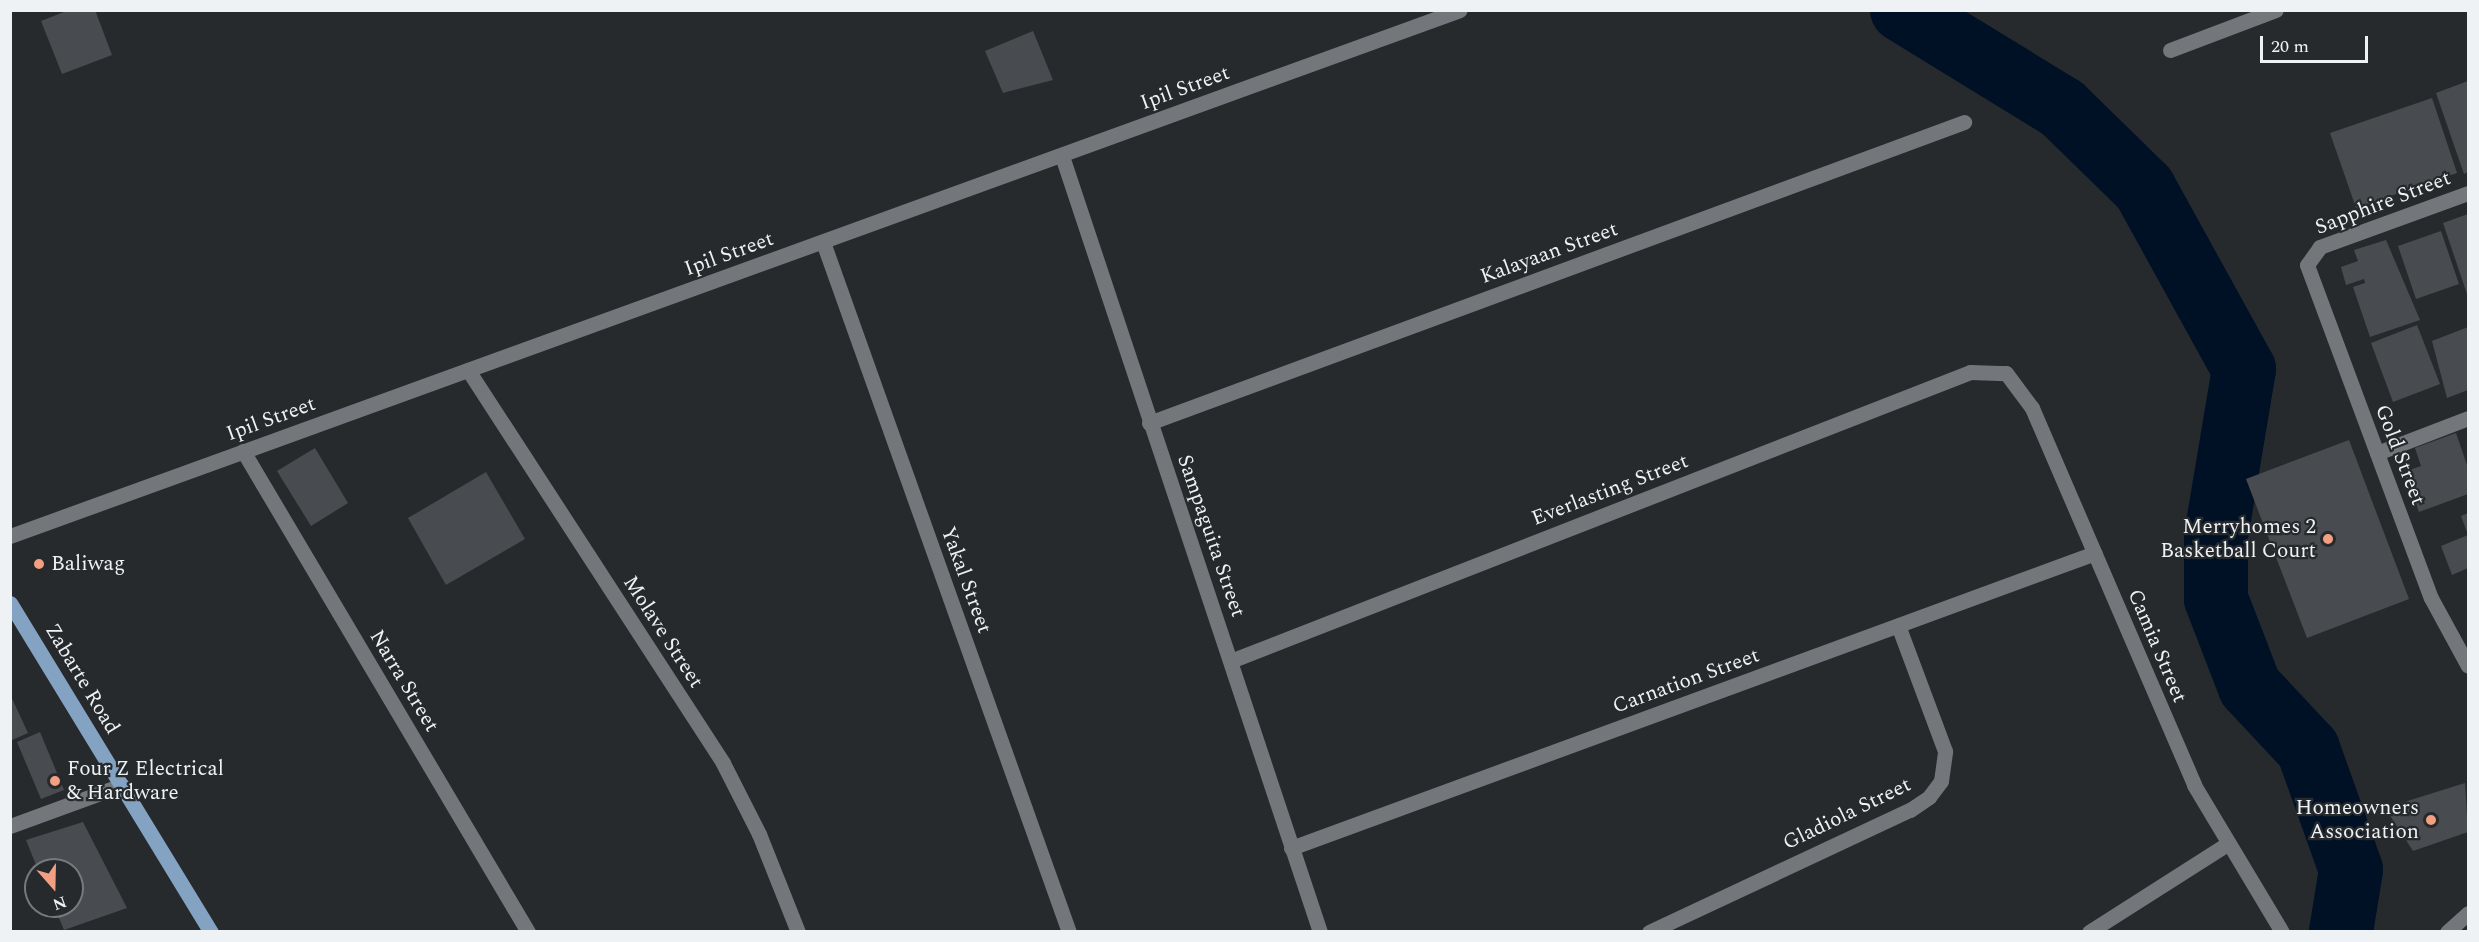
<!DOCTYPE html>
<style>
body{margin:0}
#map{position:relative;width:2479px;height:942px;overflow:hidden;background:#262a2d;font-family:Spectral,serif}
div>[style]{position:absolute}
.river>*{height:64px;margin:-32px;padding:0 32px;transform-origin:32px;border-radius:32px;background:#001126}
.building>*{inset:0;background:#484c50}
.minor>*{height:15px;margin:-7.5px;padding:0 7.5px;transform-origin:7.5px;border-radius:7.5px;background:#73777b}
.major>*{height:15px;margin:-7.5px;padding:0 7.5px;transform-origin:7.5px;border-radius:7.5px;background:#84a3c2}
.dots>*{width:16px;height:16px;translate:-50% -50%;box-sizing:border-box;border:3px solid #262a2d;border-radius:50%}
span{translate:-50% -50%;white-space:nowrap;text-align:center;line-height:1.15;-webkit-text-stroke:4.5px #262a2d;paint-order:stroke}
.street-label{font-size:21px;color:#eff2f4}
.poi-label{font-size:21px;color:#eff2f4}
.right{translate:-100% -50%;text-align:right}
.left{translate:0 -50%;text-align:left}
.frame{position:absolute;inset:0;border:12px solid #eff2f4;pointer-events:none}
.north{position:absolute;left:24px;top:858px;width:60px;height:60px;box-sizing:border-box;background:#262a2d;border:2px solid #767a7d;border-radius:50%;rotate:160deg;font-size:16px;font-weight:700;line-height:24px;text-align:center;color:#eff2f4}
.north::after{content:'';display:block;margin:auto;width:21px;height:27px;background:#f39f82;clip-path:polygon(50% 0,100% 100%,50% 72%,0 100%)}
.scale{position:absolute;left:2260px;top:36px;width:108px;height:27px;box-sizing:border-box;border:3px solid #eff2f4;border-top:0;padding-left:8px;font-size:18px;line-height:21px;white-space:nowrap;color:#eff2f4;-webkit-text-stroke:4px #262a2d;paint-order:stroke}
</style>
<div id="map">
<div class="river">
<div style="left:1902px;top:10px;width:188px;rotate:31.5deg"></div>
<div style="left:2062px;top:108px;width:115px;rotate:44.3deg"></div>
<div style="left:2144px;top:188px;width:207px;rotate:61.1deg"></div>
<div style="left:2244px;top:369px;width:170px;rotate:99.5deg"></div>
<div style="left:2216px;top:537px;width:62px;rotate:90deg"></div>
<div style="left:2216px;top:599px;width:94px;rotate:68.9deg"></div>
<div style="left:2250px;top:687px;width:85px;rotate:46.9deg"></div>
<div style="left:2308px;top:749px;width:128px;rotate:70.4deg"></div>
<div style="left:2351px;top:870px;width:63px;rotate:99.2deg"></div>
</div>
<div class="building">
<div style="clip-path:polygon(69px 10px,95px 10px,112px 55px,62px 74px,41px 21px)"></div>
<div style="clip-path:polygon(1033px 31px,1053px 80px,1003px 93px,985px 51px)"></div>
<div style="clip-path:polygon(2468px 81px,2468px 172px,2464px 174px,2436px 93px)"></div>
<div style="clip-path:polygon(2432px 98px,2457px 173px,2356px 208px,2330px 133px)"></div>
<div style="clip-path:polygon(2468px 214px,2468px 297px,2443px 223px)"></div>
<div style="clip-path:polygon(2441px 231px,2459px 284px,2416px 299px,2398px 246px)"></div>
<div style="clip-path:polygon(2386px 240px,2420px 320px,2370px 337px,2353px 287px,2365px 283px,2364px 279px,2346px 285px,2341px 267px,2358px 261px,2354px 250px)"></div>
<div style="clip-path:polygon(2417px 325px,2440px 384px,2393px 402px,2371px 343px)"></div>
<div style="clip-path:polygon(2468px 327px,2468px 390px,2447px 398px,2432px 341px)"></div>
<div style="clip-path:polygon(2456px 433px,2468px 468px,2468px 494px,2419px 512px,2404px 472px,2421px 466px,2415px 448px)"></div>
<div style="clip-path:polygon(2349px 440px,2409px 599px,2307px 638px,2246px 479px)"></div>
<div style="clip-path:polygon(315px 448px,348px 503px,311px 526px,277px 471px)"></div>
<div style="clip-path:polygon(486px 472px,525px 539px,446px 585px,408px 518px)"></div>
<div style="clip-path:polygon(2468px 513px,2468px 535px,2461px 516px)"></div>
<div style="clip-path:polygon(2468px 535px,2468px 568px,2452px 575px,2441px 546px)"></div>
<div style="clip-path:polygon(10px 694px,28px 733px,10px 741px)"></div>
<div style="clip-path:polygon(40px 732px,64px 790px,41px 799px,17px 742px)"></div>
<div style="clip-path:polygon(2465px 783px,2468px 832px,2413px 851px,2385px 808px)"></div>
<div style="clip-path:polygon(83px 822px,127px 908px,64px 930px,54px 906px,72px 906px,72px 870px,38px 870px,26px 840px)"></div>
</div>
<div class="minor">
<div style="left:2170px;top:50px;width:113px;rotate:-20.7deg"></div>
<div style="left:1062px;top:156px;width:818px;rotate:71.61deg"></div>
<div style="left:2468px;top:193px;width:158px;rotate:160deg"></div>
<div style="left:2320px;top:247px;width:22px;rotate:126deg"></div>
<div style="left:2307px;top:265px;width:355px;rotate:69.6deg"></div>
<div style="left:2431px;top:598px;width:77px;rotate:61.4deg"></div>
<div style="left:823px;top:242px;width:733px;rotate:70.38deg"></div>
<div style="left:468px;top:370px;width:468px;rotate:57deg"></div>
<div style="left:723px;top:763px;width:80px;rotate:63.1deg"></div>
<div style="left:759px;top:834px;width:105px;rotate:68.3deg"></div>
<div style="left:1149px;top:423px;width:869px;rotate:-20.27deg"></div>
<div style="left:243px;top:451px;width:559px;rotate:59.35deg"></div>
<div style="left:2377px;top:453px;width:97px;rotate:-21deg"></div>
<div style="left:10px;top:536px;width:1542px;rotate:-19.94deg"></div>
<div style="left:1233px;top:660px;width:791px;rotate:-21.34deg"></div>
<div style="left:1970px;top:372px;width:36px;rotate:2deg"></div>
<div style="left:2006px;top:373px;width:44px;rotate:53.4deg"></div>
<div style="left:2032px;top:408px;width:410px;rotate:66.7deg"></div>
<div style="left:2194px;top:785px;width:171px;rotate:59.1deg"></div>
<div style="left:10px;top:826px;width:119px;rotate:-20.1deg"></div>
<div style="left:1291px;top:848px;width:856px;rotate:-20.15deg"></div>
<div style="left:1649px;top:932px;width:288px;rotate:-25.1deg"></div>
<div style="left:1910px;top:810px;width:23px;rotate:-34deg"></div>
<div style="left:1929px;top:797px;width:20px;rotate:-53deg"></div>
<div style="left:1941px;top:781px;width:30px;rotate:-82deg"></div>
<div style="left:1945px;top:751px;width:134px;rotate:-110.5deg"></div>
<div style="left:2089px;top:932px;width:164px;rotate:-32.5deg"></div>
<div style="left:2447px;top:932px;width:28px;rotate:-42deg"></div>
</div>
<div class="major">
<div style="left:10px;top:603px;width:386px;rotate:58.6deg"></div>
</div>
<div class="dots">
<div style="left:2328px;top:539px;background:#f39f82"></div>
<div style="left:39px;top:564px;background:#f39f82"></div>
<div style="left:55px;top:781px;background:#f39f82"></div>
<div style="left:2431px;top:820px;background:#f39f82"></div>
</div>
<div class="street-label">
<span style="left:1185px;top:88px;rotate:-20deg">Ipil Street</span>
<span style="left:2383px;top:203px;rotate:-21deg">Sapphire Street</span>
<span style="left:1549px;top:253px;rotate:-20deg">Kalayaan Street</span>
<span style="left:729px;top:254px;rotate:-20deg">Ipil Street</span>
<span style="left:271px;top:419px;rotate:-20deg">Ipil Street</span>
<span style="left:2400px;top:455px;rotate:69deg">Gold Street</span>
<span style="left:1610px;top:490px;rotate:-21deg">Everlasting Street</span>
<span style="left:1211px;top:536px;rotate:71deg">Sampaguita Street</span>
<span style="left:966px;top:580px;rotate:70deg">Yakal Street</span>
<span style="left:663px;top:632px;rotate:57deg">Molave Street</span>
<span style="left:2157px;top:646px;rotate:67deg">Camia Street</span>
<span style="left:82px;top:679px;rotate:59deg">Zabarte Road</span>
<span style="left:404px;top:681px;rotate:59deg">Narra Street</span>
<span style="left:1686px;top:681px;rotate:-20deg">Carnation Street</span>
<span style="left:1847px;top:814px;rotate:-26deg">Gladiola Street</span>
</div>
<div class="poi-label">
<span class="right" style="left:2316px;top:539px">Merryhomes 2<br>Basketball Court</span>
<span class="left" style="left:51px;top:564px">Baliwag</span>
<span class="left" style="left:67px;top:781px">Four Z Electrical<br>&amp; Hardware</span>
<span class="right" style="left:2419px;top:820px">Homeowners<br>Association</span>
</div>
<div class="frame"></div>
<div class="north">N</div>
<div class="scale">20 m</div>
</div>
